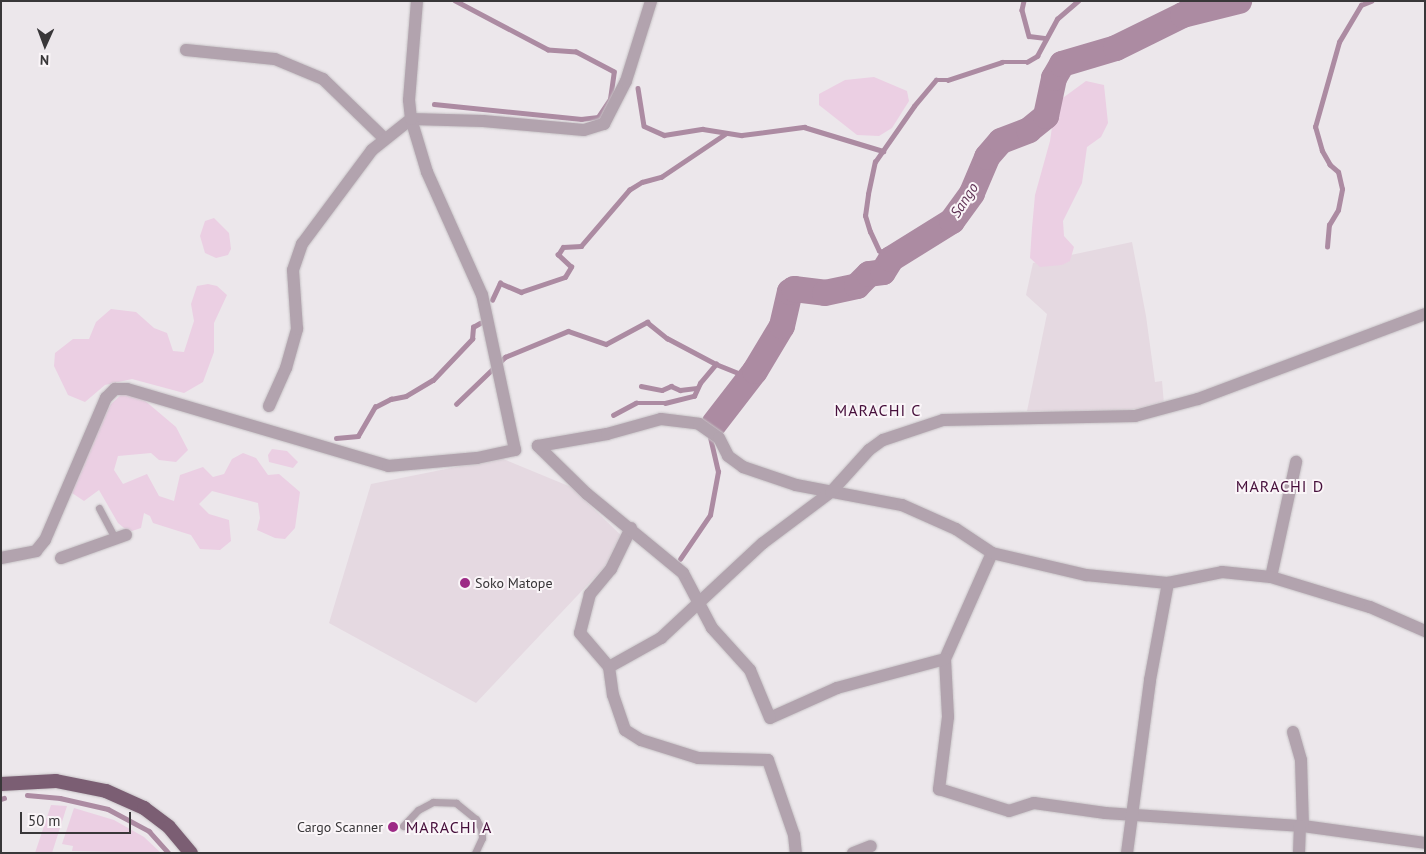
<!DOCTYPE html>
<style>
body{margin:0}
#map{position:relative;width:1426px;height:854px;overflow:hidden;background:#ece7eb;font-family:"PT Sans",sans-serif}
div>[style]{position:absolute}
.built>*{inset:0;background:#e5d9e1}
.green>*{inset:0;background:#ebcfe3}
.stream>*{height:4.5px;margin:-2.25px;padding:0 2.25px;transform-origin:2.25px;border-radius:2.25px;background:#ac8ba2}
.river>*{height:26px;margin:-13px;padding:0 13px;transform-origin:13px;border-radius:13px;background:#ac8ba2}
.roads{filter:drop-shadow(0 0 1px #c8c4c7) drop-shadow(0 0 1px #c8c4c7)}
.service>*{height:7px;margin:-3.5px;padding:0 3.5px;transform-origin:3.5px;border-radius:3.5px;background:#b2a3ae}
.minor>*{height:12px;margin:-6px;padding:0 6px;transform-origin:6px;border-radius:6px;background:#b2a3ae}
.trunk>*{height:14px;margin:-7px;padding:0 7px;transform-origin:7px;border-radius:7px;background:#7b5e73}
.dots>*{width:14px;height:14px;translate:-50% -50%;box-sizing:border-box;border:2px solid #faf5f8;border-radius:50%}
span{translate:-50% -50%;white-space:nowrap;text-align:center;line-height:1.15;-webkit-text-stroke:4px #faf5f8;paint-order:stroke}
.poi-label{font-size:14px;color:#393739}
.left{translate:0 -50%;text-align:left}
.right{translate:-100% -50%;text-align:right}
.water-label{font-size:15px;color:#603355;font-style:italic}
.quarter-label{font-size:16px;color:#460f3b;letter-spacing:1px}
.frame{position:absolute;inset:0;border:2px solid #393739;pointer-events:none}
.north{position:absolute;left:20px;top:20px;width:50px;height:50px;-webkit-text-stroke:4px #faf5f8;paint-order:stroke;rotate:182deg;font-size:14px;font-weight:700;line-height:20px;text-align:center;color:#393739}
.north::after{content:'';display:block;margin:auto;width:18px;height:22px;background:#393739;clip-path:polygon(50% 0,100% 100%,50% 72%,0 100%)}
.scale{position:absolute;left:20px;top:812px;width:111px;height:22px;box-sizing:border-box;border:2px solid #393739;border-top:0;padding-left:6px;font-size:15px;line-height:18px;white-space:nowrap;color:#393739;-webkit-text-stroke:4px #faf5f8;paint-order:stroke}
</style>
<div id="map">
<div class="built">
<div style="clip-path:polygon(1132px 242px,1146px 316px,1155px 382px,1162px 381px,1164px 404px,1103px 415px,1027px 411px,1047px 314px,1026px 295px,1033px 263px)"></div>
<div style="clip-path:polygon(501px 458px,571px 487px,628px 542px,476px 703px,329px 623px,371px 484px)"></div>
</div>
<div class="green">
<div style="clip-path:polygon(874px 77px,907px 91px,909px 101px,892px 128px,879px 136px,857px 135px,819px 105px,819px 94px,845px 80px)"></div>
<div style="clip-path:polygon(1086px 81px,1104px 85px,1108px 123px,1101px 137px,1087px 147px,1082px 183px,1063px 221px,1064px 236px,1074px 247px,1070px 261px,1062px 265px,1040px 267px,1030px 258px,1032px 228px,1035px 195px,1050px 141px,1054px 113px,1060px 100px)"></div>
<div style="clip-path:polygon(214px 218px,229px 233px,231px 249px,228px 255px,216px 258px,205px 253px,200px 236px,205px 221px)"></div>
<div style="clip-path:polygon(208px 284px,217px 286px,227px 295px,214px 323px,214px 352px,203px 382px,184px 393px,132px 379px,105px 385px,85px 402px,68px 395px,54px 366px,55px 353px,73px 339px,89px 339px,96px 322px,111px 309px,136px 312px,154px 328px,167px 333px,173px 351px,184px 352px,194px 321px,191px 304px,197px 286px)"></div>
<div style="clip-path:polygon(122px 394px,137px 394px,176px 427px,188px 450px,176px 462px,159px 460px,151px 453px,118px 456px,114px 470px,123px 484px,147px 474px,159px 496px,174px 501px,180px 475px,203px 467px,213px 477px,224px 474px,232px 459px,243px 453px,256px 458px,268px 475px,279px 474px,300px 492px,295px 528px,285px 539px,275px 538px,257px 530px,260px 518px,258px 503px,212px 491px,199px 504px,209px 514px,229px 520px,231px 541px,220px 550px,200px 549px,191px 535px,153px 523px,150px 516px,144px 513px,141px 528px,129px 532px,118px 523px,99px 490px,84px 501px,72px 493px,74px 479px,97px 431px,111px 404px)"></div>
<div style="clip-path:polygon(272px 449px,287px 451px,298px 462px,293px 468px,269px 462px,268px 455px)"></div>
<div style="clip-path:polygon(51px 805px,67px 806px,52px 853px,35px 853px)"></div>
<div style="clip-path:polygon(74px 808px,114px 820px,144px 837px,161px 853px,72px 851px,73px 846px,62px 844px)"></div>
</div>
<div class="stream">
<div style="left:1024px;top:1px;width:9px;rotate:103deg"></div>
<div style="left:1022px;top:10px;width:27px;rotate:75deg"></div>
<div style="left:1029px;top:36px;width:17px;rotate:7deg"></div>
<div style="left:638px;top:88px;width:38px;rotate:81deg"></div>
<div style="left:644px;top:126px;width:22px;rotate:24deg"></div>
<div style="left:664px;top:135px;width:39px;rotate:-9deg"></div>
<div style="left:703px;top:129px;width:39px;rotate:9deg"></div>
<div style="left:742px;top:135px;width:63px;rotate:-7.4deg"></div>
<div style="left:804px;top:127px;width:83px;rotate:16.9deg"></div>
<div style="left:434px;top:104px;width:148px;rotate:5.8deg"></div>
<div style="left:581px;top:119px;width:17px;rotate:-7deg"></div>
<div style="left:598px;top:117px;width:22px;rotate:-56deg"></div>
<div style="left:610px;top:99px;width:27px;rotate:-82deg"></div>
<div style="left:614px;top:72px;width:43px;rotate:-152.2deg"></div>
<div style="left:576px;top:52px;width:28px;rotate:-176deg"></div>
<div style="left:548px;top:50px;width:105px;rotate:-152.2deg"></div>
<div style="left:1327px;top:247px;width:22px;rotate:-85deg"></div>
<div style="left:1329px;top:225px;width:17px;rotate:-59deg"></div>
<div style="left:1338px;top:210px;width:21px;rotate:-79deg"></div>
<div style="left:1342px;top:189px;width:17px;rotate:-103deg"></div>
<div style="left:1338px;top:172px;width:11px;rotate:-139deg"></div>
<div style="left:1330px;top:165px;width:16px;rotate:-120deg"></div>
<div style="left:1322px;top:151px;width:25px;rotate:-106deg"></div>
<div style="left:1315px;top:127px;width:88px;rotate:-74.2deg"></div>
<div style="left:1339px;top:42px;width:43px;rotate:-59.3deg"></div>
<div style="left:1361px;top:5px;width:11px;rotate:-22deg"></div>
<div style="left:891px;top:259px;width:14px;rotate:-146deg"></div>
<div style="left:879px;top:251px;width:21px;rotate:-115deg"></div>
<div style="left:870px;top:232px;width:17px;rotate:-107deg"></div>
<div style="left:865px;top:216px;width:22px;rotate:-82deg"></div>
<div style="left:868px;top:194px;width:33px;rotate:-78deg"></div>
<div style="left:875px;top:162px;width:68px;rotate:-55.1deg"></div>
<div style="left:914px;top:106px;width:34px;rotate:-50deg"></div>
<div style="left:936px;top:80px;width:12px"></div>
<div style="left:948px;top:80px;width:57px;rotate:-18.4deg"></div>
<div style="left:1002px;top:62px;width:25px"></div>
<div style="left:1027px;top:62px;width:12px;rotate:-31deg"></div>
<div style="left:1037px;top:56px;width:42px;rotate:-61.6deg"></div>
<div style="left:1057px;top:19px;width:28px;rotate:-41deg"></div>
<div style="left:492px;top:300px;width:19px;rotate:-65deg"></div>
<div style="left:500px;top:283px;width:23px;rotate:23deg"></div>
<div style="left:521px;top:292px;width:46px;rotate:-18.8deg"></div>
<div style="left:565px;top:277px;width:12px;rotate:-59deg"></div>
<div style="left:571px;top:267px;width:18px;rotate:-137deg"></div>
<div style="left:558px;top:255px;width:9px;rotate:-58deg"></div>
<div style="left:563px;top:247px;width:18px;rotate:-3deg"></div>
<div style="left:581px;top:246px;width:74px;rotate:-49.4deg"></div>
<div style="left:629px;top:190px;width:15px;rotate:-32deg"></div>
<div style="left:642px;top:182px;width:20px;rotate:-15deg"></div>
<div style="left:661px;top:177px;width:77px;rotate:-33.9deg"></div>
<div style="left:641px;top:386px;width:21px;rotate:11deg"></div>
<div style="left:662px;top:390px;width:10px;rotate:-24deg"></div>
<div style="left:671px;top:386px;width:10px;rotate:24deg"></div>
<div style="left:680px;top:390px;width:17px;rotate:-7deg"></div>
<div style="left:456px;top:404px;width:68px;rotate:-43.8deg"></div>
<div style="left:505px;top:357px;width:68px;rotate:-22.4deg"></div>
<div style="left:568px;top:331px;width:40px;rotate:18.9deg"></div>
<div style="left:606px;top:344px;width:47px;rotate:-28.2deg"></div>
<div style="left:647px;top:322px;width:26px;rotate:39deg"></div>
<div style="left:667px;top:338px;width:55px;rotate:28deg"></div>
<div style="left:613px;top:415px;width:26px;rotate:-28deg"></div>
<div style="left:636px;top:403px;width:29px"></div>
<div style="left:665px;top:403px;width:30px;rotate:-14deg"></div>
<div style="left:694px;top:396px;width:14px;rotate:-65deg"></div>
<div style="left:700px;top:383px;width:25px;rotate:-50deg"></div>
<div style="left:716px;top:364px;width:35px;rotate:22deg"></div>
<div style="left:336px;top:438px;width:22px;rotate:-5deg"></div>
<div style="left:358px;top:436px;width:34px;rotate:-60deg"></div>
<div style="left:375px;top:407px;width:18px;rotate:-27deg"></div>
<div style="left:391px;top:399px;width:15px;rotate:-11deg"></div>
<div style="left:406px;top:396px;width:31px;rotate:-31deg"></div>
<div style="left:433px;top:380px;width:57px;rotate:-46.4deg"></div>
<div style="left:472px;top:339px;width:12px;rotate:-85deg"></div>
<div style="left:473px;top:327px;width:8px;rotate:-30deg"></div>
<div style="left:680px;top:559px;width:53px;rotate:-55.7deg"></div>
<div style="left:710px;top:515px;width:44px;rotate:-79.5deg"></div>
<div style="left:718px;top:472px;width:37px;rotate:-103deg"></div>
<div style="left:27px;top:795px;width:33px;rotate:5deg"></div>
<div style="left:60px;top:798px;width:49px;rotate:12.9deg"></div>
<div style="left:108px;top:809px;width:47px;rotate:28.2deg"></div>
<div style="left:149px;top:831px;width:30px;rotate:48deg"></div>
<div style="left:1px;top:799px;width:3px;rotate:-18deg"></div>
</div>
<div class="river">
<div style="left:714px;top:424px;width:67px;rotate:-52.3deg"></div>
<div style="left:755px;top:371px;width:52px;rotate:-59deg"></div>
<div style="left:782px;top:326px;width:35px;rotate:-77deg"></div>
<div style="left:790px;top:292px;width:5px;rotate:-37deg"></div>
<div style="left:794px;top:289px;width:31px;rotate:7deg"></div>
<div style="left:825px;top:293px;width:33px;rotate:-12deg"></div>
<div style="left:857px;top:286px;width:17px;rotate:-45deg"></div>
<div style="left:869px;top:274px;width:14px;rotate:-8deg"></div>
<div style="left:883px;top:272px;width:15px;rotate:-58deg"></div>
<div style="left:891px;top:259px;width:72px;rotate:-31.9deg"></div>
<div style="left:952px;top:221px;width:34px;rotate:-54deg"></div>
<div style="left:972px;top:193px;width:39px;rotate:-67deg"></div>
<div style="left:987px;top:157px;width:21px;rotate:-49deg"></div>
<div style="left:1001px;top:141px;width:30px;rotate:-21deg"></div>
<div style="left:1029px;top:130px;width:22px;rotate:-39deg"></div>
<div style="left:1046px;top:116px;width:39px;rotate:-78deg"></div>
<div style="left:1054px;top:78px;width:16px;rotate:-60deg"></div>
<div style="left:1062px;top:64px;width:56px;rotate:-16.5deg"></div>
<div style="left:1116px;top:48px;width:75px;rotate:-26.2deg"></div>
<div style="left:1183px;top:15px;width:58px;rotate:-14deg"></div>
</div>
<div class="roads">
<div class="service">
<div style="left:99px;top:508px;width:36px;rotate:62deg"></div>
<div style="left:403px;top:826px;width:22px;rotate:-47deg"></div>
<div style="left:418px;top:810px;width:17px;rotate:-28deg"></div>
<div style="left:433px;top:802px;width:23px;rotate:2deg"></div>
<div style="left:456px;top:803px;width:26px;rotate:39deg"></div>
<div style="left:476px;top:819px;width:10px;rotate:61deg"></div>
<div style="left:481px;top:828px;width:10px;rotate:84deg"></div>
<div style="left:482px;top:838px;width:17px;rotate:115deg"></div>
</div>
<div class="minor">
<div style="left:186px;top:50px;width:89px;rotate:5.8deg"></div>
<div style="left:275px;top:59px;width:52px;rotate:22.6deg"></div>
<div style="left:323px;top:79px;width:86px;rotate:44.1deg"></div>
<div style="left:269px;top:406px;width:42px;rotate:-65.9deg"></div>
<div style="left:286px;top:368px;width:41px;rotate:-74.2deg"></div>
<div style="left:297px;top:329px;width:59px;rotate:-93.9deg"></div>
<div style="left:293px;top:270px;width:28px;rotate:-71deg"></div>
<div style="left:302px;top:244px;width:117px;rotate:-53.3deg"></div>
<div style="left:372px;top:150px;width:50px;rotate:-38.5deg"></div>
<div style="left:411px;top:119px;width:72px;rotate:1.6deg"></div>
<div style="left:483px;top:121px;width:101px;rotate:5.1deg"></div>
<div style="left:584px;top:130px;width:21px;rotate:-17deg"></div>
<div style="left:604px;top:124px;width:48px;rotate:-62.9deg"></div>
<div style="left:626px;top:81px;width:84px;rotate:-72.6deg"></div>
<div style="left:631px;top:528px;width:46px;rotate:116deg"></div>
<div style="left:611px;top:569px;width:33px;rotate:130deg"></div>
<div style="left:590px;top:594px;width:40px;rotate:104.4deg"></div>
<div style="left:580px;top:633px;width:45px;rotate:49.5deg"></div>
<div style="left:609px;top:667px;width:28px;rotate:82deg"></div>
<div style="left:613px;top:695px;width:37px;rotate:71deg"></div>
<div style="left:625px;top:730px;width:19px;rotate:32deg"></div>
<div style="left:641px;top:740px;width:60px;rotate:17.5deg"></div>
<div style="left:698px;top:758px;width:70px;rotate:1.6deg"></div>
<div style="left:768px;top:760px;width:79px;rotate:70.9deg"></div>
<div style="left:794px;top:835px;width:18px;rotate:84deg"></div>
<div style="left:992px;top:553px;width:116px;rotate:113.9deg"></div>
<div style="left:945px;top:659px;width:58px;rotate:87deg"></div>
<div style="left:948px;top:717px;width:73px;rotate:97.1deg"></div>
<div style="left:939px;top:789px;width:73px;rotate:17.4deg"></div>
<div style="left:1009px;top:811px;width:26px;rotate:-18deg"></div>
<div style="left:1034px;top:803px;width:72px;rotate:8deg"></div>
<div style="left:1105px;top:813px;width:198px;rotate:3.8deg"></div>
<div style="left:1303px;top:826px;width:123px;rotate:7.9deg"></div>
<div style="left:1px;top:558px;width:36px;rotate:-11deg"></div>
<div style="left:36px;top:551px;width:14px;rotate:-51deg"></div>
<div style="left:45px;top:540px;width:155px;rotate:-66.8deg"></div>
<div style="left:106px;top:398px;width:13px;rotate:-45deg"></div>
<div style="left:115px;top:389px;width:12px"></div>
<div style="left:127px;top:389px;width:272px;rotate:16.4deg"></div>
<div style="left:388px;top:466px;width:89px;rotate:-5.1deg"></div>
<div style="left:477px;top:458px;width:39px;rotate:-12deg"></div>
<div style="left:515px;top:450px;width:158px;rotate:-102deg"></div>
<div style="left:482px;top:295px;width:135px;rotate:-114.1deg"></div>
<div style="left:427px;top:172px;width:55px;rotate:-106.8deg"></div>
<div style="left:411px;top:119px;width:19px;rotate:-96deg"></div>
<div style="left:409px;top:100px;width:99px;rotate:-85.4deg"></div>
<div style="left:61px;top:558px;width:69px;rotate:-19.5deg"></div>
<div style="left:1271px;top:577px;width:118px;rotate:-77.7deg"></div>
<div style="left:945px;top:659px;width:112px;rotate:165deg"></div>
<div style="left:837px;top:688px;width:73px;rotate:155.9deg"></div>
<div style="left:770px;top:718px;width:52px;rotate:-112.6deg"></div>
<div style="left:750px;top:670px;width:57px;rotate:-132.1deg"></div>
<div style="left:712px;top:628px;width:62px;rotate:-117.8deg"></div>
<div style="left:683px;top:573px;width:124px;rotate:-140.5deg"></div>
<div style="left:587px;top:494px;width:69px;rotate:-135.6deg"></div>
<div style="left:538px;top:446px;width:70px;rotate:-9.9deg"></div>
<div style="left:607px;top:434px;width:56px;rotate:-15.5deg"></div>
<div style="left:661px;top:419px;width:38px;rotate:7deg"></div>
<div style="left:699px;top:424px;width:24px;rotate:35deg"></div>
<div style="left:719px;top:438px;width:20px;rotate:63deg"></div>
<div style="left:728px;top:456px;width:19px;rotate:36deg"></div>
<div style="left:743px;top:467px;width:56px;rotate:18.8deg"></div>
<div style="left:796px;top:485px;width:108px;rotate:10.7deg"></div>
<div style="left:902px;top:505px;width:59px;rotate:24deg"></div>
<div style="left:956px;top:529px;width:43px;rotate:33.7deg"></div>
<div style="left:992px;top:553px;width:97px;rotate:13.2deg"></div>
<div style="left:1086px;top:575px;width:82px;rotate:5.6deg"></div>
<div style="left:1168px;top:583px;width:55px;rotate:-11.5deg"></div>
<div style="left:1222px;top:572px;width:49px;rotate:5.8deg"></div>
<div style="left:1271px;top:577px;width:103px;rotate:16.9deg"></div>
<div style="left:1370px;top:607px;width:60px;rotate:23.6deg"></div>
<div style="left:609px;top:667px;width:60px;rotate:-29.1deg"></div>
<div style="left:661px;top:638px;width:139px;rotate:-43deg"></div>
<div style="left:763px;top:543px;width:85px;rotate:-36.9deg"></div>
<div style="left:831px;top:492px;width:57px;rotate:-47.9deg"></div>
<div style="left:869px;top:450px;width:17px;rotate:-36deg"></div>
<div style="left:883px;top:440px;width:63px;rotate:-18.4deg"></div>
<div style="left:943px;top:420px;width:192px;rotate:-1.2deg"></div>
<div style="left:1135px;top:416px;width:65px;rotate:-15.1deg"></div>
<div style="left:1198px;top:399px;width:242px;rotate:-20.5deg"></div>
<div style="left:1293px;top:732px;width:29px;rotate:74deg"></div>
<div style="left:1301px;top:760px;width:66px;rotate:88.3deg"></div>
<div style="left:853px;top:853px;width:19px;rotate:-21deg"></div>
<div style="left:1127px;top:853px;width:175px;rotate:-82.4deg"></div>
<div style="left:1150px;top:680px;width:99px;rotate:-79.5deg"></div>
<div style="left:1299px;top:853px;width:27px;rotate:-88deg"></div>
</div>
<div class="trunk">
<div style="left:1px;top:784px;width:55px;rotate:-3.1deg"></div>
<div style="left:56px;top:781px;width:51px;rotate:11.3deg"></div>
<div style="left:106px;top:791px;width:42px;rotate:24.1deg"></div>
<div style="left:144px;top:808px;width:31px;rotate:37deg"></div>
<div style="left:169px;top:827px;width:34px;rotate:50deg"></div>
</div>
</div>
<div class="dots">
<div style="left:465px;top:583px;background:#9d2a86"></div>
<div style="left:393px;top:827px;background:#9d2a86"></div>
</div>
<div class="poi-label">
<span class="left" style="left:475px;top:583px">Soko Matope</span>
<span class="right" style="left:383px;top:827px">Cargo Scanner</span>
</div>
<div class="water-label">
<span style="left:964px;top:200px;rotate:-57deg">Sango</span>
</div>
<div class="quarter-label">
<span style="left:878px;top:410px">MARACHI C</span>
<span style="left:1280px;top:486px">MARACHI D</span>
<span style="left:449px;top:827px">MARACHI A</span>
</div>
<div class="frame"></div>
<div class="north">N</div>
<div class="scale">50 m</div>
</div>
